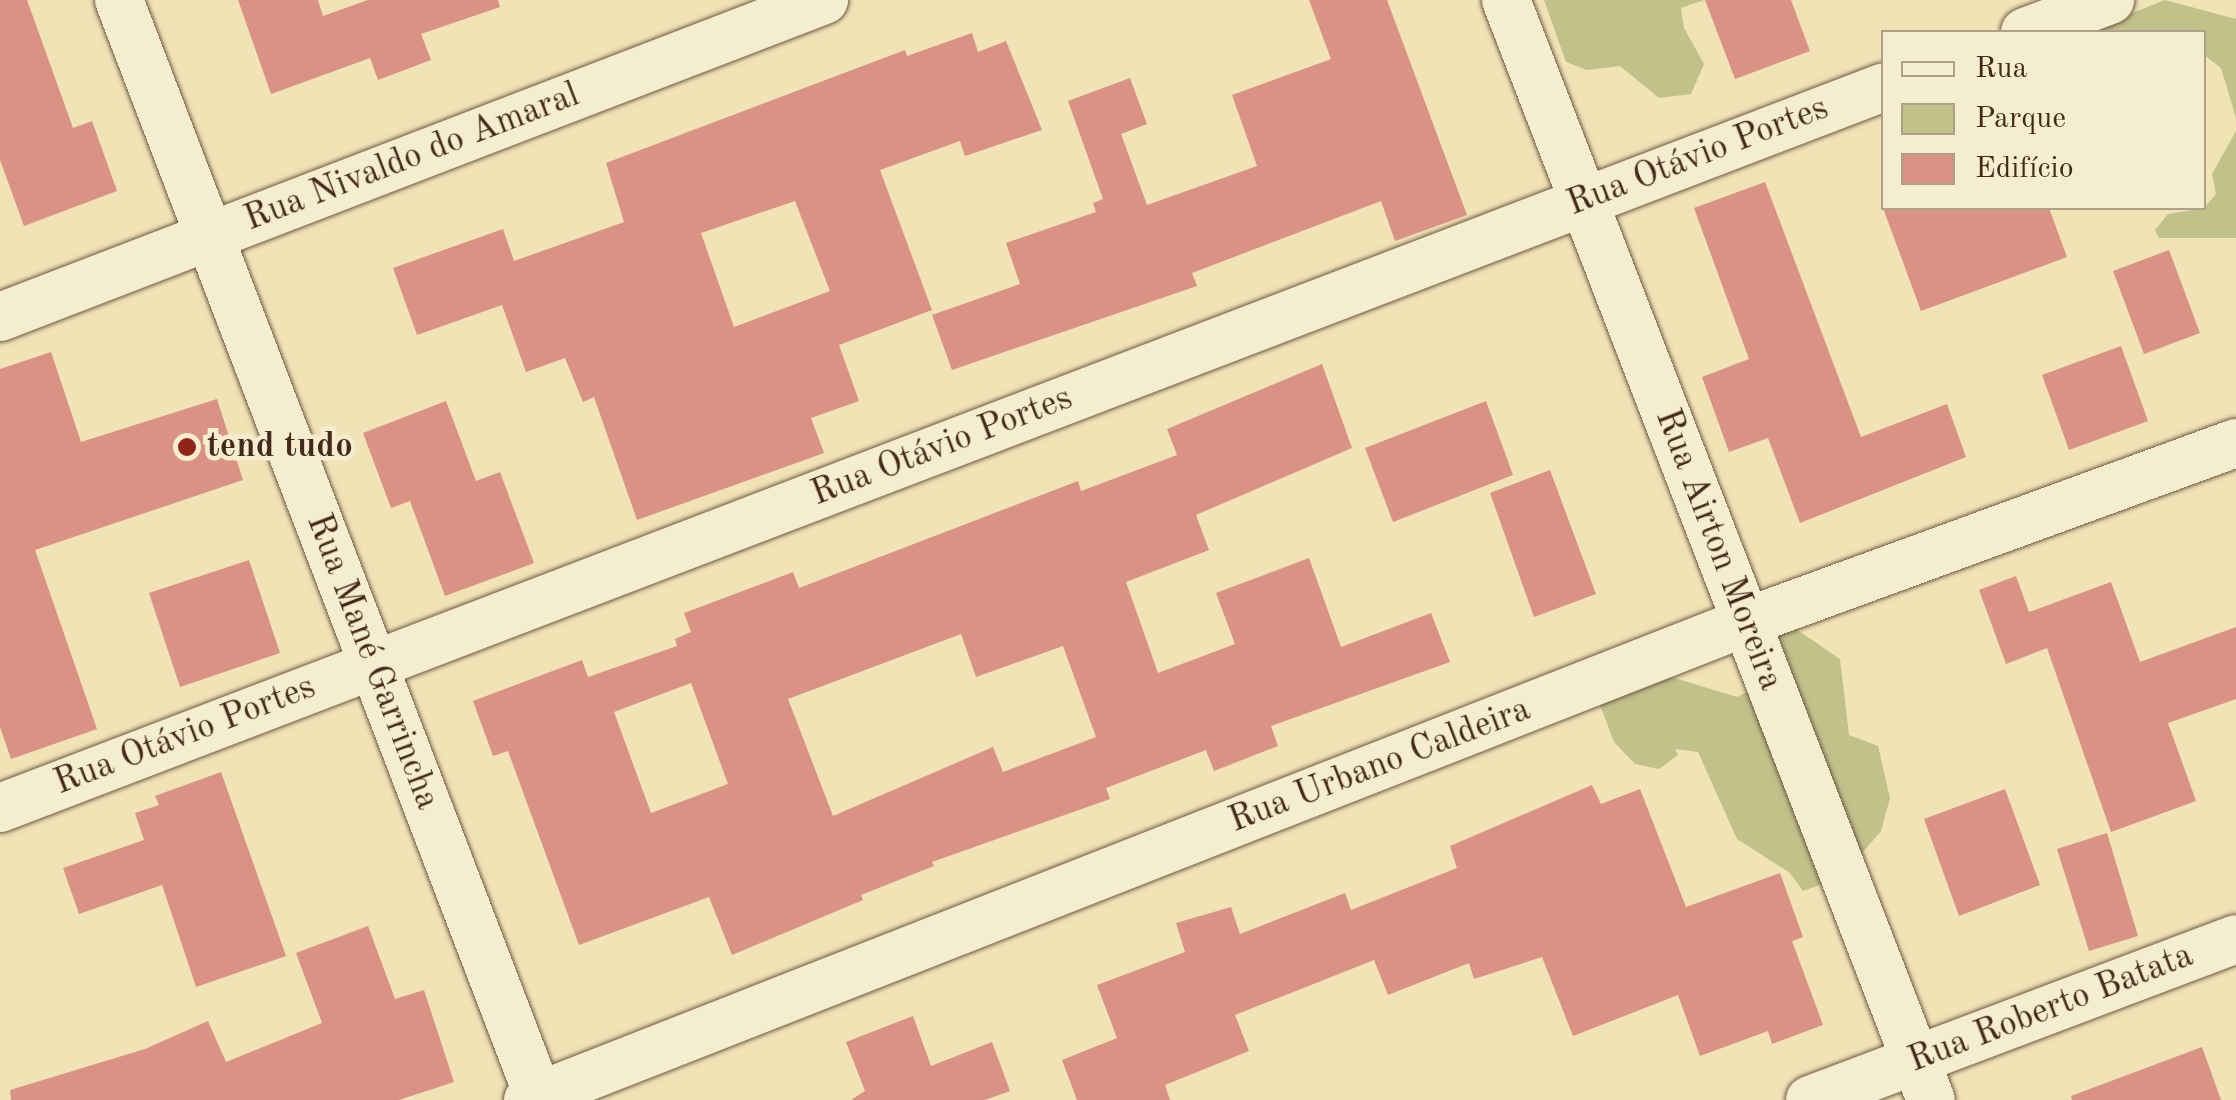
<!DOCTYPE html>
<meta charset="utf-8">
<style>
body{margin:0}
#map{position:relative;width:2236px;height:1100px;overflow:hidden;background:#f0e3b5;font-family:"Old Standard TT",serif}
div>[style]{position:absolute}
.green>*{inset:0;background:#c0c28a}
.building>*{inset:0;background:#d99283}
.roads{filter:drop-shadow(0 0 2px #6f5842) drop-shadow(0 0 2px #6f5842)}
.street>*{height:48px;margin:-24px;padding:0 24px;transform-origin:24px;border-radius:24px;background:#f5edcf}
.dots>*{width:28px;height:28px;translate:-50% -50%;box-sizing:border-box;border:5px solid #f5edcf;border-radius:50%}
span{translate:-50% -50%;white-space:nowrap;text-align:center;line-height:1.15;-webkit-text-stroke:9px #f5edcf;paint-order:stroke}
.street-label{font-size:35px;color:#44291b}
.poi-label{font-size:35px;color:#44291b;font-weight:700}
.left{translate:0 -50%;text-align:left}
.legend{position:absolute;left:1881px;top:30px;width:325px;height:180px;box-sizing:border-box;background:#f5edcf;border:2px solid #ae9f87;margin:0;padding:12px 18px;list-style:none;font-size:30px;color:#44291b}
.legend li{display:flex;align-items:center;gap:20px;height:50px}
.legend b{width:50px;border:2px solid #ae9f87}
</style>
<div id="map">
<div class="green">
<div style="clip-path:polygon(1544px 0,1704px 0,1681px 8px,1684px 28px,1704px 64px,1691px 94px,1659px 98px,1620px 66px,1587px 70px,1566px 62px)"></div>
<div style="clip-path:polygon(2165px 0,2236px 19px,2236px 118px,2221px 68px,2204px 55px,2204px 32px,2085px 32px)"></div>
<div style="clip-path:polygon(2236px 131px,2236px 238px,2159px 238px,2155px 230px,2168px 214px,2204px 208px,2216px 194px,2212px 174px)"></div>
<div style="clip-path:polygon(1793px 627px,1840px 659px,1849px 735px,1878px 746px,1890px 798px,1881px 831px,1858px 858px,1834px 880px,1803px 891px,1790px 873px,1737px 839px,1698px 752px,1675px 749px,1678px 755px,1659px 769px,1635px 764px,1614px 742px,1599px 702px,1658px 673px,1737px 697px,1747px 692px,1763px 642px)"></div>
</div>
<div class="building">
<div style="clip-path:polygon(0 0,27px 0,73px 128px,92px 121px,117px 191px,24px 226px,0 160px)"></div>
<div style="clip-path:polygon(238px 0,318px 0,323px 16px,368px 0,498px 0,500px 7px,421px 34px,431px 60px,378px 80px,370px 58px,271px 94px)"></div>
<div style="clip-path:polygon(1309px 0,1387px 0,1467px 215px,1395px 241px,1381px 201px,1192px 273px,1197px 286px,952px 370px,932px 315px,1020px 284px,1006px 243px,1096px 212px,1093px 203px,1103px 199px,1068px 101px,1130px 78px,1147px 124px,1121px 134px,1147px 205px,1257px 166px,1232px 95px,1331px 59px)"></div>
<div style="clip-path:polygon(1705px 0,1791px 0,1810px 51px,1735px 79px)"></div>
<div style="clip-path:polygon(evenodd,972px 33px,978px 52px,1006px 41px,1042px 130px,965px 156px,960px 141px,880px 170px,932px 310px,839px 345px,859px 401px,811px 418px,824px 453px,637px 520px,594px 397px,583px 402px,565px 358px,526px 372px,502px 305px,417px 335px,393px 268px,503px 229px,514px 261px,624px 222px,606px 163px,905px 50px,907px 56px,972px 33px,795px 201px,830px 291px,734px 327px,701px 233px,795px 201px)"></div>
<div style="clip-path:polygon(1765px 182px,1861px 437px,1947px 404px,1966px 457px,1800px 523px,1768px 438px,1729px 452px,1702px 377px,1749px 359px,1694px 208px)"></div>
<div style="clip-path:polygon(1883px 208px,2049px 208px,2067px 257px,1921px 311px)"></div>
<div style="clip-path:polygon(2169px 250px,2200px 333px,2144px 354px,2113px 271px)"></div>
<div style="clip-path:polygon(2121px 346px,2148px 421px,2069px 450px,2042px 375px)"></div>
<div style="clip-path:polygon(51px 352px,81px 442px,217px 399px,243px 480px,35px 550px,97px 729px,11px 759px,0 727px,0 369px)"></div>
<div style="clip-path:polygon(evenodd,1322px 364px,1352px 448px,1196px 515px,1209px 550px,1126px 582px,1158px 673px,1235px 644px,1216px 593px,1309px 558px,1341px 647px,1431px 613px,1450px 662px,1271px 726px,1278px 746px,1214px 771px,1206px 750px,1106px 788px,1110px 799px,932px 862px,934px 866px,861px 895px,863px 900px,732px 955px,709px 897px,579px 945px,508px 751px,493px 756px,473px 701px,582px 660px,588px 677px,677px 646px,675px 639px,691px 632px,684px 613px,793px 572px,799px 588px,1078px 481px,1081px 491px,1177px 455px,1167px 429px,1322px 364px,961px 634px,976px 677px,1063px 646px,1096px 737px,1003px 772px,993px 747px,833px 816px,788px 699px,961px 634px,1322px 364px,691px 683px,728px 784px,651px 813px,614px 712px,691px 683px)"></div>
<div style="clip-path:polygon(446px 401px,476px 481px,500px 472px,534px 563px,445px 596px,410px 501px,391px 508px,363px 433px)"></div>
<div style="clip-path:polygon(1486px 401px,1513px 475px,1393px 522px,1365px 448px)"></div>
<div style="clip-path:polygon(1550px 470px,1596px 594px,1534px 617px,1490px 493px)"></div>
<div style="clip-path:polygon(249px 560px,280px 653px,180px 687px,149px 593px)"></div>
<div style="clip-path:polygon(2016px 576px,2029px 612px,2111px 582px,2140px 662px,2236px 627px,2236px 699px,2168px 723px,2196px 801px,2111px 832px,2047px 648px,2006px 664px,1979px 590px)"></div>
<div style="clip-path:polygon(221px 772px,286px 956px,196px 987px,162px 885px,79px 914px,63px 868px,144px 840px,135px 813px,159px 805px,155px 796px)"></div>
<div style="clip-path:polygon(1592px 785px,1601px 804px,1640px 789px,1686px 907px,1780px 873px,1803px 937px,1792px 941px,1823px 1025px,1772px 1044px,1768px 1031px,1700px 1056px,1678px 995px,1573px 1036px,1542px 957px,1474px 979px,1469px 963px,1388px 995px,1374px 960px,1235px 1015px,1249px 1051px,1165px 1085px,1170px 1100px,1077px 1100px,1062px 1060px,1117px 1038px,1097px 985px,1185px 952px,1176px 923px,1231px 907px,1240px 934px,1345px 893px,1351px 910px,1457px 868px,1450px 846px)"></div>
<div style="clip-path:polygon(2005px 789px,2040px 885px,1959px 916px,1924px 819px)"></div>
<div style="clip-path:polygon(2107px 833px,2138px 936px,2089px 951px,2057px 849px)"></div>
<div style="clip-path:polygon(368px 926px,395px 999px,424px 990px,454px 1082px,399px 1100px,11px 1100px,10px 1090px,145px 1049px,208px 1021px,226px 1062px,322px 1023px,296px 953px)"></div>
<div style="clip-path:polygon(913px 1016px,931px 1066px,992px 1042px,1010px 1091px,985px 1100px,851px 1100px,865px 1091px,846px 1042px)"></div>
<div style="clip-path:polygon(2202px 1047px,2221px 1100px,2072px 1100px,2071px 1096px)"></div>
</div>
<div class="roads">
<div class="street">
<div style="left:119px;top:0;width:1178px;rotate:69.06deg"></div>
<div style="left:1506px;top:0;width:1179px;rotate:68.88deg"></div>
<div style="left:2025px;top:32px;width:91px;rotate:-20.6deg"></div>
<div style="left:0;top:317px;width:883px;rotate:-21.04deg"></div>
<div style="left:0;top:808px;width:2017px;rotate:-20.94deg"></div>
<div style="left:528px;top:1100px;width:1308px;rotate:-21.43deg"></div>
<div style="left:1746px;top:622px;width:522px;rotate:-20.07deg"></div>
<div style="left:1810px;top:1100px;width:455px;rotate:-20.7deg"></div>
</div>
</div>
<div class="dots">
<div style="left:187px;top:447px;background:#8f2418"></div>
</div>
<div class="street-label">
<span style="left:1698px;top:157px;rotate:-21deg">Rua Otávio Portes</span>
<span style="left:412px;top:158px;rotate:-21deg">Rua Nivaldo do Amaral</span>
<span style="left:942px;top:447px;rotate:-21deg">Rua Otávio Portes</span>
<span style="left:1718px;top:550px;rotate:69deg">Rua Airton Moreira</span>
<span style="left:372px;top:662px;rotate:69deg">Rua Mané Garrincha</span>
<span style="left:185px;top:736px;rotate:-21deg">Rua Otávio Portes</span>
<span style="left:1380px;top:766px;rotate:-21deg">Rua Urbano Caldeira</span>
<span style="left:2051px;top:1009px;rotate:-21deg">Rua Roberto Batata</span>
</div>
<div class="poi-label">
<span class="left" style="left:207px;top:447px">tend tudo</span>
</div>
<ul class="legend">
<li><b style="height:12px;background:#f5edcf"></b>Rua</li>
<li><b style="height:28px;background:#c0c28a"></b>Parque</li>
<li><b style="height:28px;background:#d99283"></b>Edifício</li>
</ul>
</div>
